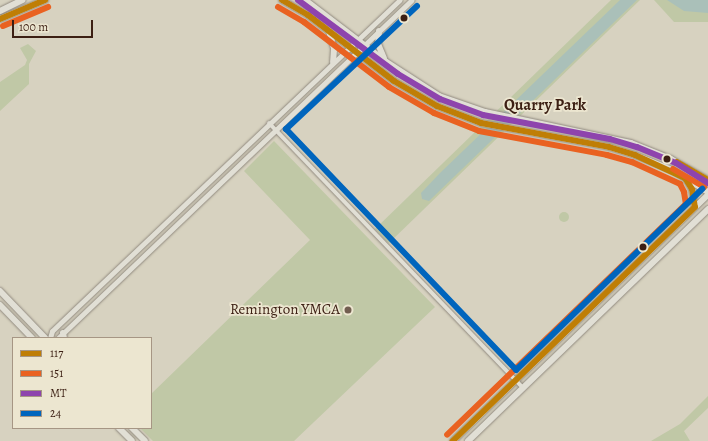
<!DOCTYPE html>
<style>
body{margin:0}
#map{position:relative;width:708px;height:441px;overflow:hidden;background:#d7d2c0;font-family:Alegreya,serif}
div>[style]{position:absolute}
.green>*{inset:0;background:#c0c8a6}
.round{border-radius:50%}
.water>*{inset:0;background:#aac0b9}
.roads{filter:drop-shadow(0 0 1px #918a7f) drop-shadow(0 0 1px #918a7f)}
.minor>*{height:4px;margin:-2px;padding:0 2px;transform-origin:2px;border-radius:2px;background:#e1dfd5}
.tertiary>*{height:5px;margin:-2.5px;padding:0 2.5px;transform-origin:2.5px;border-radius:2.5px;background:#e1dfd5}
.secondary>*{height:6px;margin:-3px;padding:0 3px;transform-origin:3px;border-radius:3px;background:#e1dfd5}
.bus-1>*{height:6px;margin:-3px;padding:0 3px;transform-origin:3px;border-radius:3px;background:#bf7e06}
.bus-2>*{height:6px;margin:-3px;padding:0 3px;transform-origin:3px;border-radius:3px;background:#e96221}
.bus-3>*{height:6px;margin:-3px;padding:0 3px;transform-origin:3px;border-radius:3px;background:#8e44ad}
.bus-4>*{height:6px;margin:-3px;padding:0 3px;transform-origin:3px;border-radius:3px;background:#0065bd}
.dots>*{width:11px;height:11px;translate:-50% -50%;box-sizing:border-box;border:2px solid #ece6d0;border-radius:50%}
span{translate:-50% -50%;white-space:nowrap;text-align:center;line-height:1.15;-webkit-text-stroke:3.5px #ece6d0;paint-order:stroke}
.poi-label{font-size:15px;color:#3c1f13}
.right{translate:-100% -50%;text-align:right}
.neighbourhood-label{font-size:16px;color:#3c1f13;font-weight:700}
.legend{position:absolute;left:12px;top:337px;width:140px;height:92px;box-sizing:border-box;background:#ece6d0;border:1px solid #a69684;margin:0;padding:5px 7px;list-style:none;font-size:12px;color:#3c1f13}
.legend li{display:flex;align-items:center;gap:8px;height:20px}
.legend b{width:20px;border:1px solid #a69684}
.scale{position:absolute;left:12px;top:20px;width:81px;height:18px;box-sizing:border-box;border:2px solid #3c1f13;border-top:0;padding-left:5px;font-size:12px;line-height:14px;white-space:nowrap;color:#3c1f13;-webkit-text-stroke:3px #ece6d0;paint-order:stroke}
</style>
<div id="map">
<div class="green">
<div style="clip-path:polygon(611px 0,640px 0,389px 243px,386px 241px,375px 229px)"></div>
<div style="clip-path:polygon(654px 0,708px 0,708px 22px,674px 22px)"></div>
<div style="clip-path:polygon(28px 44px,36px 51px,29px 64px,29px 84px,0 111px,0 82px,25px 65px,27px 60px,20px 48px)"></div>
<div style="clip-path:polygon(274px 141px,435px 307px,294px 441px,153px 441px,140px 428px,151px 428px,151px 394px,310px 240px,244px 171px)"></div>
<div class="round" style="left:559px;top:212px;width:10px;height:10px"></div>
<div style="clip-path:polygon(708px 396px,708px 408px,684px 431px,690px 441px,651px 441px,680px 424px)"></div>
</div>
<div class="water">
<div style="clip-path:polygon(620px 0,637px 0,429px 201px,422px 199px,421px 193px,440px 173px)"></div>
<div style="clip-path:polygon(667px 0,708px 0,708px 13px,684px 11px)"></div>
</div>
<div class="roads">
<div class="minor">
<div style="left:269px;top:123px;width:367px;rotate:46.2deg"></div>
</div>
<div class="tertiary">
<div style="left:50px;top:338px;width:7px;rotate:-74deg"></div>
<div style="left:52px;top:331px;width:480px;rotate:-43.6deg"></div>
<div style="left:58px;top:338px;width:489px;rotate:-43.7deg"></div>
</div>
<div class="secondary">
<div style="left:282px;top:0;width:30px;rotate:30deg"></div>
<div style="left:308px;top:15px;width:108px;rotate:37.5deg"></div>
<div style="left:394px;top:81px;width:50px;rotate:30.2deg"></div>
<div style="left:437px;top:106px;width:47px;rotate:21.1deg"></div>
<div style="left:481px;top:123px;width:130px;rotate:10.6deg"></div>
<div style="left:609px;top:147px;width:27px;rotate:17deg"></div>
<div style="left:635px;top:155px;width:40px;rotate:22deg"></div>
<div style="left:672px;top:170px;width:42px;rotate:31.4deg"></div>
<div style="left:305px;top:0;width:101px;rotate:37.3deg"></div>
<div style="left:385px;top:61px;width:64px;rotate:32.9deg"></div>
<div style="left:439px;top:96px;width:49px;rotate:19.2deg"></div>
<div style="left:485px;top:112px;width:149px;rotate:12deg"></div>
<div style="left:631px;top:143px;width:43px;rotate:21.8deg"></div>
<div style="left:671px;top:159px;width:43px;rotate:29.6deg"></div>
<div style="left:0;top:11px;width:25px;rotate:-26deg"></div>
<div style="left:0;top:19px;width:49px;rotate:-22.9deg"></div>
<div style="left:329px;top:31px;width:19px;rotate:74deg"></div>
<div style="left:334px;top:49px;width:13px;rotate:94deg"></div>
<div style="left:379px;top:31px;width:13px;rotate:94deg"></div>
<div style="left:378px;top:44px;width:15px;rotate:67deg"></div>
<div style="left:686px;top:179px;width:12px;rotate:59deg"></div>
<div style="left:692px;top:189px;width:18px;rotate:81deg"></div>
<div style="left:0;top:291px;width:65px;rotate:46.2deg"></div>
<div style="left:0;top:305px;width:46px;rotate:45.9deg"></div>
<div style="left:63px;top:333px;width:5px;rotate:79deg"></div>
<div style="left:119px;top:428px;width:18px;rotate:45deg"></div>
<div style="left:132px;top:428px;width:18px;rotate:45deg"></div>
<div style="left:453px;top:441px;width:354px;rotate:-44deg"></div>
<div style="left:468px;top:441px;width:334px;rotate:-44deg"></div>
</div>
</div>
<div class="bus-1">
<div style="left:282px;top:0;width:30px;rotate:30deg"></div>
<div style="left:308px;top:15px;width:108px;rotate:37.5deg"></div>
<div style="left:394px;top:81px;width:50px;rotate:30.2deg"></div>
<div style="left:437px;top:106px;width:47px;rotate:21.1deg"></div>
<div style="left:481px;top:123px;width:130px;rotate:10.6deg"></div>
<div style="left:609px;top:147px;width:27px;rotate:17deg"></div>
<div style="left:635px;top:155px;width:55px;rotate:24.7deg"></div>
<div style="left:685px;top:178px;width:13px;rotate:58deg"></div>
<div style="left:692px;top:189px;width:18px;rotate:81deg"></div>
<div style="left:695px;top:207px;width:337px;rotate:136deg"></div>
<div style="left:0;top:19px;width:49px;rotate:-22.9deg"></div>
<div style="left:677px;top:162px;width:36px;rotate:30deg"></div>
</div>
<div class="bus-2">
<div style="left:278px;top:7px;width:30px;rotate:30deg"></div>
<div style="left:304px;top:22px;width:107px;rotate:37.4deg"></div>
<div style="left:389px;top:87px;width:52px;rotate:30deg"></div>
<div style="left:434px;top:113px;width:48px;rotate:21.8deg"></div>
<div style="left:479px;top:131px;width:130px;rotate:10.6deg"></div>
<div style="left:607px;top:155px;width:26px;rotate:16deg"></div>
<div style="left:632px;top:162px;width:53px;rotate:24.6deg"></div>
<div style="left:680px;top:184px;width:9px;rotate:63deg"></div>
<div style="left:684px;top:192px;width:12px;rotate:81deg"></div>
<div style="left:686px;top:204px;width:332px;rotate:136deg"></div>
<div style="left:3px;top:26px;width:49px;rotate:-22.9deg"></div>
<div style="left:673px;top:169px;width:36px;rotate:30deg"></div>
</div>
<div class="bus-3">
<div style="left:298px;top:0;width:124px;rotate:36.5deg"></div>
<div style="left:398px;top:74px;width:49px;rotate:30.8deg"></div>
<div style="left:440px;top:99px;width:46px;rotate:20.4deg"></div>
<div style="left:483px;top:115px;width:129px;rotate:10.7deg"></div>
<div style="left:610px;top:139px;width:28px;rotate:17deg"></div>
<div style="left:637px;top:147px;width:42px;rotate:22.3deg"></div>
<div style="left:676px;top:163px;width:38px;rotate:32deg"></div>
</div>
<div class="bus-4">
<div style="left:417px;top:6px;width:180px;rotate:136.8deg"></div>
<div style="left:286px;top:129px;width:333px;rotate:46.3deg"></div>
<div style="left:516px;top:370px;width:260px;rotate:-44.2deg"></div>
</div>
<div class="dots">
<div style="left:404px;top:18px;background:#3c1f13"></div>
<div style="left:667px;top:159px;background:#3c1f13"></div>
<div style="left:643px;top:247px;background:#3c1f13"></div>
<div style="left:348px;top:310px;background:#725e50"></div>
</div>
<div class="poi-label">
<span class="right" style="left:340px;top:310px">Remington YMCA</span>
</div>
<div class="neighbourhood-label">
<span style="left:545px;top:105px">Quarry Park</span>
</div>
<ul class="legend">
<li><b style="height:5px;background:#bf7e06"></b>117</li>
<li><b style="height:5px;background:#e96221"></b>151</li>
<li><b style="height:5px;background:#8e44ad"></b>MT</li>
<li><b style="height:5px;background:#0065bd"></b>24</li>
</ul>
<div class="scale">100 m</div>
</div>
